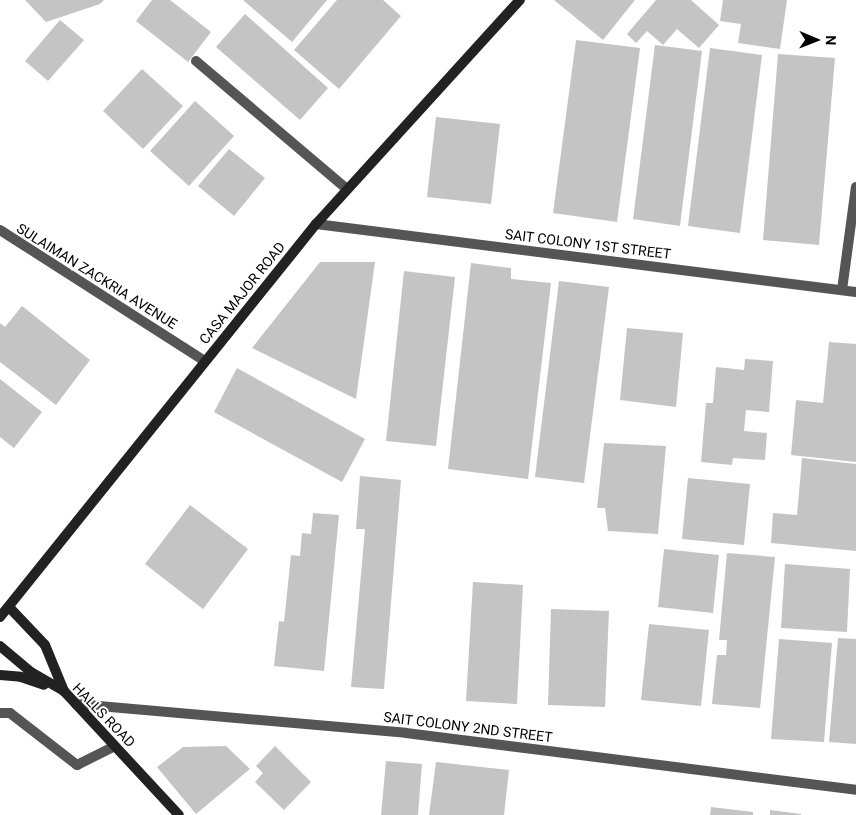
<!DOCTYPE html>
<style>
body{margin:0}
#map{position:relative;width:856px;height:815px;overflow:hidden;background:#fff;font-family:Roboto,sans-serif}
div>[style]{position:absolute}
.building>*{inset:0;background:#c4c4c4}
.service>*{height:10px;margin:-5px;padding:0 5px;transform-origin:5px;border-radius:5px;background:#555}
.minor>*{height:10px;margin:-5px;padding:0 5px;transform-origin:5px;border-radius:5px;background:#555}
.secondary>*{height:10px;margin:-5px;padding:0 5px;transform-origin:5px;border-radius:5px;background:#222}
span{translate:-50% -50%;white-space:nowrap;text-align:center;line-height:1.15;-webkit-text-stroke:4px #fff;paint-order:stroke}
.street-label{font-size:14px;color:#000}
.north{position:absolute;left:791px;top:15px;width:50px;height:50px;-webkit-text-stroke:4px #fff;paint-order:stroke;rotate:91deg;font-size:14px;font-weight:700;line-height:20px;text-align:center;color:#000}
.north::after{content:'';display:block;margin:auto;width:18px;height:22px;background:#000;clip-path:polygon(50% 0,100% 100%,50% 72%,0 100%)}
</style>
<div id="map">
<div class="building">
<div style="clip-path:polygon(25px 0,104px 0,100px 4px,46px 22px)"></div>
<div style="clip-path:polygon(152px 0,170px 0,211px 32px,188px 62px,136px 21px)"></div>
<div style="clip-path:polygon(243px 0,327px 0,292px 42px)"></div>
<div style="clip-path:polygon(337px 0,383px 0,401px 16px,339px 89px,294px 50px)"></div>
<div style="clip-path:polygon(554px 0,635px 0,603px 40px)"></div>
<div style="clip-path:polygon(656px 0,691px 0,719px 25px,699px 48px,677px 29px,663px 45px,647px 31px,636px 43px,627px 34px)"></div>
<div style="clip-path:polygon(723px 0,787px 0,780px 49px,738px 43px,741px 24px,720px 21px)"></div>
<div style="clip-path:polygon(245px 14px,328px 88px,300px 120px,216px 47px)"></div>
<div style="clip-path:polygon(60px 20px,84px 40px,48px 81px,25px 61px)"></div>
<div style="clip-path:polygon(576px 40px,640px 48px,617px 222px,553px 213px)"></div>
<div style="clip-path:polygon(655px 45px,702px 51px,680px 226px,633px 219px)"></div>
<div style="clip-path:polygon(710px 48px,762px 55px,740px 233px,688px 226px)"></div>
<div style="clip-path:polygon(778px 54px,835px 58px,819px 245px,763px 240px)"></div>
<div style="clip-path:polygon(142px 69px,183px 106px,143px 149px,103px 111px)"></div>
<div style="clip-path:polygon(195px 101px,234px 136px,189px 186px,150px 151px)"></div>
<div style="clip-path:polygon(436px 117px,500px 124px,491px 204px,427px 197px)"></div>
<div style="clip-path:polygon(229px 149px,265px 178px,234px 216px,198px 186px)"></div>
<div style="clip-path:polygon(320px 262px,375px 262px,356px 399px,252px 348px)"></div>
<div style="clip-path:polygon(471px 263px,511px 268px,511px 279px,551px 283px,528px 479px,448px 469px)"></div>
<div style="clip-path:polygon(404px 271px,455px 277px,436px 446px,386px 441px)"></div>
<div style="clip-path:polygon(559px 281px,609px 287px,584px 483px,535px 477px)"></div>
<div style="clip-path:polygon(22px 306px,90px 360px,56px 405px,0 362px,0 323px,5px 327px)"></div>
<div style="clip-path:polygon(627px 328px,683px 333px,676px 407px,620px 400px)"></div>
<div style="clip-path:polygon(829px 342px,856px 344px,856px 462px,791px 455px,796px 400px,823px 403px)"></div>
<div style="clip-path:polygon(745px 359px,773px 361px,769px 412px,746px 410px,744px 431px,767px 433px,765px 460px,733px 458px,732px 465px,701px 462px,706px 403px,713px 403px,716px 367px,744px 370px)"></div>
<div style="clip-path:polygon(237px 368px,365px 439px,342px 482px,214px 412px)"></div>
<div style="clip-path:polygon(0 379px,42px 412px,14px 448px,0 437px)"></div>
<div style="clip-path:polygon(604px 443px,666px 446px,658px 534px,608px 531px,605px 508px,597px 508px)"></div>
<div style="clip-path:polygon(802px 458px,856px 464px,856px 551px,771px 543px,773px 513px,797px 515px)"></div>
<div style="clip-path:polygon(360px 476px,401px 480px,384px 689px,351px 687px,365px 529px,356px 529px)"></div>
<div style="clip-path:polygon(688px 478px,750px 484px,744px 545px,682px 539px)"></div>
<div style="clip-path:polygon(190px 505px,248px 549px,203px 609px,145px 564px)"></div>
<div style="clip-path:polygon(313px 513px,339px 515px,324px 671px,274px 666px,279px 621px,284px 622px,291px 555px,300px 556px,302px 533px,311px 534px)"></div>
<div style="clip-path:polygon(664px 549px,719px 555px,713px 613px,658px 607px)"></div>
<div style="clip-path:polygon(727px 553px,775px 557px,760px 708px,712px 704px,717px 655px,726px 655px,727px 640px,719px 640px)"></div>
<div style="clip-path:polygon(785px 564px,850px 569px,847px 632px,781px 628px)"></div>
<div style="clip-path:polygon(473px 582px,523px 585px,517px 704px,466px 701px)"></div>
<div style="clip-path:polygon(551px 609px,609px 611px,605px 707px,548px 705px)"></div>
<div style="clip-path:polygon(649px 624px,709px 630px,701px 706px,641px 700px)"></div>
<div style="clip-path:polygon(838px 638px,856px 639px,856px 744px,829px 742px)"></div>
<div style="clip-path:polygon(779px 639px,832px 643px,824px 742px,771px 739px)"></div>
<div style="clip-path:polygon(226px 746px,250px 769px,196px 814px,157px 767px,183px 747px)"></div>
<div style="clip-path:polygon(275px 746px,311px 782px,284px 810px,255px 782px,263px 773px,256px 766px)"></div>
<div style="clip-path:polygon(386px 761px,422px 764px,418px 815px,381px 815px)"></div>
<div style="clip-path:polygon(436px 762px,509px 770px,504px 815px,429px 815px)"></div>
<div style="clip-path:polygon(711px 807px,753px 812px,753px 815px,710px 815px)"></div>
<div style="clip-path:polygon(770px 810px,801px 814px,801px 815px,770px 815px)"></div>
</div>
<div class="service">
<div style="left:196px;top:61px;width:198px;rotate:40.3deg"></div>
</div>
<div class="minor">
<div style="left:316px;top:224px;width:544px;rotate:7.18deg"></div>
<div style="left:0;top:230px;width:243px;rotate:32.6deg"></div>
<div style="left:842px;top:290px;width:104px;rotate:-82.3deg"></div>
<div style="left:76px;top:704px;width:331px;rotate:5deg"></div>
<div style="left:406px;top:733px;width:454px;rotate:7.2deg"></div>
<div style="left:0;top:713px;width:10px"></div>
<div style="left:10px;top:713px;width:85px;rotate:37.8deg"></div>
<div style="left:77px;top:765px;width:42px;rotate:-26.6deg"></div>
</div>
<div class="secondary">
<div style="left:9px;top:607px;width:52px;rotate:46.5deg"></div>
<div style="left:45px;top:645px;width:50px;rotate:67.6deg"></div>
<div style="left:0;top:617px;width:504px;rotate:-51.2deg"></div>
<div style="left:316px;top:224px;width:303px;rotate:-47.7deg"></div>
<div style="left:0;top:646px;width:40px;rotate:40deg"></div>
<div style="left:31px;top:672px;width:38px;rotate:30deg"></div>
<div style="left:64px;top:691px;width:169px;rotate:47.2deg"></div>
<div style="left:0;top:675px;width:21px;rotate:5deg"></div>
<div style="left:21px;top:677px;width:24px;rotate:19deg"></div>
</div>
<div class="street-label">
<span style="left:588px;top:244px;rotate:7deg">SAIT COLONY 1ST STREET</span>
<span style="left:97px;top:276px;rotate:32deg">SULAIMAN ZACKRIA AVENUE</span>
<span style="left:242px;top:293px;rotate:-51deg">CASA MAJOR ROAD</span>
<span style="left:104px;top:715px;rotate:46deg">HALLS ROAD</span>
<span style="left:468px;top:727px;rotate:7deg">SAIT COLONY 2ND STREET</span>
</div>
<div class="north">N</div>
</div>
